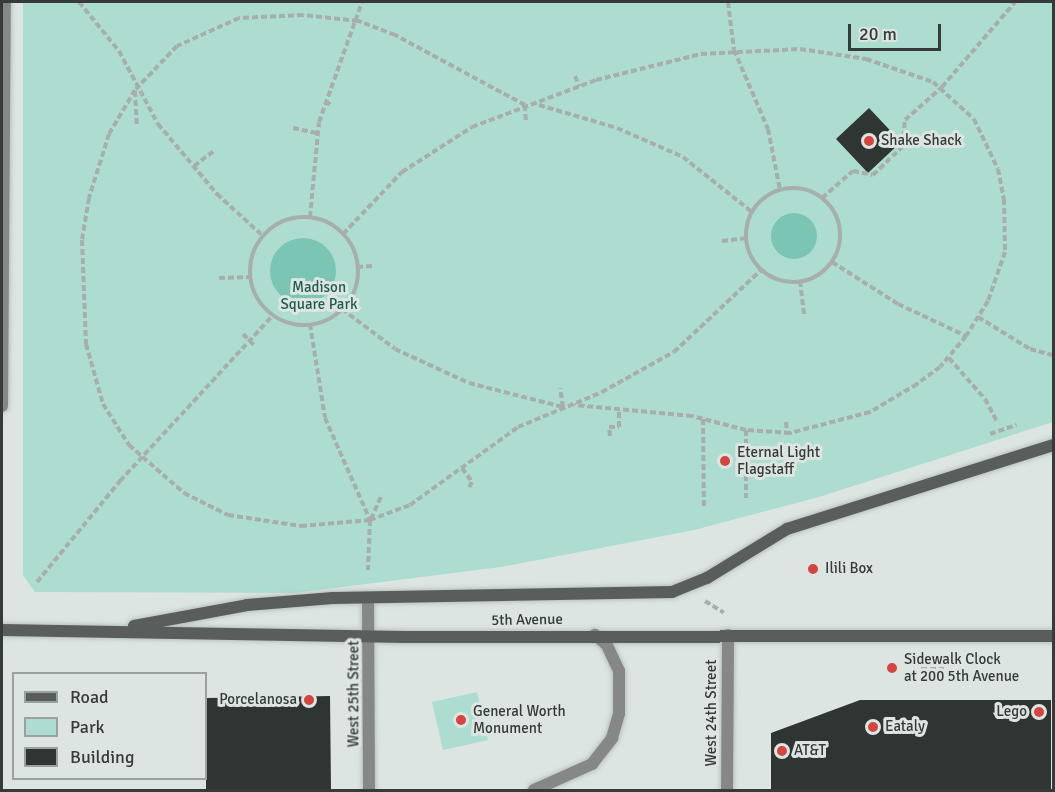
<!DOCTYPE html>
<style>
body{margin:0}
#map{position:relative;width:1055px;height:792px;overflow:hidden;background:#dce5e2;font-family:Signika,sans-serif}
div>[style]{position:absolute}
.green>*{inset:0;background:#acddd0}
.water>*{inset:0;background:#7ac5b3}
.round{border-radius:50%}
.building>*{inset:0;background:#2e3533}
.path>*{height:4px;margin-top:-2px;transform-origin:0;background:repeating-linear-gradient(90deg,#a7aeac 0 6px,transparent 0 9px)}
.path>.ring{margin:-2px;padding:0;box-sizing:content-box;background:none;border:4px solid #a7aeac;border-radius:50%}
.roads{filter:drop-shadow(0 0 2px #bbc3c0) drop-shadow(0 0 2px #bbc3c0)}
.street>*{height:12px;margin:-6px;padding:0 6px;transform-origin:6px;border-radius:6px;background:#858887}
.secondary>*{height:12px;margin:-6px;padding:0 6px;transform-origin:6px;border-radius:6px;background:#595e5d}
.dots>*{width:16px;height:16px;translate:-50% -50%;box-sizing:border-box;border:3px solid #dce5e2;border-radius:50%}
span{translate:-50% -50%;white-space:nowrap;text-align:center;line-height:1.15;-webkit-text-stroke:6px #dce5e2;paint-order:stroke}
.poi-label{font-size:15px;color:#363a39}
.left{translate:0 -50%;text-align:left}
.right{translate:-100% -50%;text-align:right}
.park-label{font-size:15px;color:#1f5c4f}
.street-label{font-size:15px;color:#363a39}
.frame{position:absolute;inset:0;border:3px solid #363a39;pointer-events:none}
.legend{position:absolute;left:12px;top:672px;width:195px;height:108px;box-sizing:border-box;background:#dce5e2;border:2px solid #9aa19e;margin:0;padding:8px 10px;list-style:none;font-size:18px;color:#363a39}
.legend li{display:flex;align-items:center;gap:12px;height:30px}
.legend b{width:30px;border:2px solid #9aa19e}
.scale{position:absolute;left:848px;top:24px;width:93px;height:27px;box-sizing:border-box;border:3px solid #363a39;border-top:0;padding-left:8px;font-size:18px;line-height:21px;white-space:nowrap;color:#363a39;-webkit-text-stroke:4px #dce5e2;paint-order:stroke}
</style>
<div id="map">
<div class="green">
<div style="clip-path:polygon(23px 2px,1053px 2px,1053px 422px,819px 497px,694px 530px,501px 567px,295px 593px,35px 592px,23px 575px)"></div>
<div style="clip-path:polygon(477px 692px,488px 740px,443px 750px,432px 702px)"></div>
</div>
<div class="water">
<div class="round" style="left:771px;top:213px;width:46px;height:46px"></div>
<div class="round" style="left:270px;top:238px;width:66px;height:66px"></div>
</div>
<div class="building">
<div style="clip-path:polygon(869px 108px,901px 142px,868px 173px,836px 139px)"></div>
<div style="clip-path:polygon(330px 696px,331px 790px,206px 790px,206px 698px)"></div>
<div style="clip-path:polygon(860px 700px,1051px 700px,1051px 790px,771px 790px,771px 733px)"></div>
</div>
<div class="path">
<div style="left:79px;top:2px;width:63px;rotate:50.8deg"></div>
<div style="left:119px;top:51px;width:83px;rotate:61.9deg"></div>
<div style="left:158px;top:124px;width:92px;rotate:49.9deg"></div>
<div style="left:217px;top:194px;width:62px;rotate:42.4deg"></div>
<div style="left:728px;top:2px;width:48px;rotate:82.9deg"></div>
<div style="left:734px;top:50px;width:86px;rotate:66.7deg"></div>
<div style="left:768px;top:129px;width:62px;rotate:78.9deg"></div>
<div style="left:575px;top:76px;width:11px;rotate:68deg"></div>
<div style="left:135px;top:91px;width:36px;rotate:87deg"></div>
<div style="left:325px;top:102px;width:9px;rotate:21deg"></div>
<div style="left:525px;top:105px;width:148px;rotate:-151.7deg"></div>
<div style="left:395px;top:35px;width:40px;rotate:-159deg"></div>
<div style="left:358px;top:21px;width:55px;rotate:-173.8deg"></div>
<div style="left:303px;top:15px;width:64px;rotate:177.3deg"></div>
<div style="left:239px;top:18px;width:68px;rotate:155.7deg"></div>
<div style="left:177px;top:46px;width:61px;rotate:133.7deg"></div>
<div style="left:135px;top:90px;width:51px;rotate:120.6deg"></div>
<div style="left:109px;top:134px;width:67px;rotate:107.4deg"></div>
<div style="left:89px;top:198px;width:43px;rotate:99.5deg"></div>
<div style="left:82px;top:240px;width:104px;rotate:87.8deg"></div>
<div style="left:86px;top:344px;width:62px;rotate:74.2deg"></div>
<div style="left:103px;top:404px;width:49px;rotate:57.6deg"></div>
<div style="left:129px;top:445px;width:73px;rotate:41.1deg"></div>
<div style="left:184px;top:493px;width:49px;rotate:26.6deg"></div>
<div style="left:228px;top:515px;width:74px;rotate:8.6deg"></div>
<div style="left:301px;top:526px;width:69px;rotate:-5deg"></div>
<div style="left:370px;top:520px;width:43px;rotate:-20.6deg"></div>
<div style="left:410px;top:505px;width:133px;rotate:-35.8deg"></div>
<div style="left:518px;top:427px;width:91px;rotate:-22.6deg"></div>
<div style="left:602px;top:392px;width:82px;rotate:-29.1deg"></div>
<div style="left:674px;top:352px;width:121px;rotate:-43.3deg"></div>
<div style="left:525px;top:105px;width:18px;rotate:87deg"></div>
<div style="left:539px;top:105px;width:81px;rotate:16.4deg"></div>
<div style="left:617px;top:128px;width:72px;rotate:23.7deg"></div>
<div style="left:683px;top:157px;width:88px;rotate:38.6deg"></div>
<div style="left:293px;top:128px;width:24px;rotate:12deg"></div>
<div style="left:194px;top:166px;width:25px;rotate:-37deg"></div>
<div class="ring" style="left:746px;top:188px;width:90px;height:90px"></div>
<div style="left:822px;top:198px;width:41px;rotate:-41.1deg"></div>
<div style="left:853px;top:171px;width:20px;rotate:11deg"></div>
<div style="left:873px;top:175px;width:42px;rotate:-44deg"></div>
<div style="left:903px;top:146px;width:26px;rotate:-86deg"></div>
<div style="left:905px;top:120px;width:50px;rotate:-41.7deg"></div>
<div style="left:942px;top:87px;width:112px;rotate:-49.3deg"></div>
<div style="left:310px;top:217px;width:95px;rotate:-84.6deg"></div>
<div style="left:319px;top:122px;width:127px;rotate:-70.3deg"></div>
<div class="ring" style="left:250px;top:217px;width:104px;height:104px"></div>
<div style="left:343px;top:234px;width:86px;rotate:-46.4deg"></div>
<div style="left:402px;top:172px;width:83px;rotate:-32.7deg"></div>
<div style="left:472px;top:127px;width:133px;rotate:-20.8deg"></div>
<div style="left:596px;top:80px;width:108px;rotate:-13.9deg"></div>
<div style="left:701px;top:54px;width:99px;rotate:-2.9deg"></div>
<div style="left:800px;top:49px;width:67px;rotate:8.6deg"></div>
<div style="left:866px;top:59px;width:71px;rotate:18.9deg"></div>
<div style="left:933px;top:82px;width:55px;rotate:42.1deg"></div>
<div style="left:974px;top:119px;width:55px;rotate:64.4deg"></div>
<div style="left:998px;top:169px;width:31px;rotate:79deg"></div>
<div style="left:1004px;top:199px;width:53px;rotate:88.9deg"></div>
<div style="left:1005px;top:252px;width:52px;rotate:109.1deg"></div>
<div style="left:988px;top:301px;width:41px;rotate:122.2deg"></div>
<div style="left:966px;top:336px;width:40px;rotate:130deg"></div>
<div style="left:940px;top:367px;width:29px;rotate:144deg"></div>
<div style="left:917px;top:384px;width:55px;rotate:149.2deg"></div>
<div style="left:870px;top:412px;width:83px;rotate:165.3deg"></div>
<div style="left:790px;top:433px;width:44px;rotate:-176.1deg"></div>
<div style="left:746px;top:430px;width:56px;rotate:-165.5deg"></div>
<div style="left:692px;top:416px;width:118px;rotate:-174.6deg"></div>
<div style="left:722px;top:241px;width:25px;rotate:-7deg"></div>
<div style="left:832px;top:262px;width:78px;rotate:32.5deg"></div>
<div style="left:898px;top:304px;width:75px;rotate:25.2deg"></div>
<div style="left:357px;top:267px;width:16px;rotate:-4deg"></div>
<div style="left:219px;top:278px;width:32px;rotate:-2deg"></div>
<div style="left:800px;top:281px;width:34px;rotate:83deg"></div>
<div style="left:342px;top:309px;width:66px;rotate:37deg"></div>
<div style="left:395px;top:349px;width:81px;rotate:24.7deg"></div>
<div style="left:469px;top:383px;width:97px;rotate:14.3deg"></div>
<div style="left:563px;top:407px;width:19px;rotate:-99deg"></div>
<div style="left:978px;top:317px;width:61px;rotate:31.6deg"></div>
<div style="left:1030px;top:349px;width:24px;rotate:15deg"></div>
<div style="left:310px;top:324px;width:95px;rotate:80.9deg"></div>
<div style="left:325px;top:418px;width:111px;rotate:66.2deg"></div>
<div style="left:370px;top:520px;width:50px;rotate:92.3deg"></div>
<div style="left:243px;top:334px;width:16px;rotate:45deg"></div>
<div style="left:949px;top:358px;width:55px;rotate:48.7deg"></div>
<div style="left:985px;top:399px;width:24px;rotate:62deg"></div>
<div style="left:703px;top:419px;width:90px;rotate:89.4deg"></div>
<div style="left:786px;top:422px;width:11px;rotate:85deg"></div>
<div style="left:746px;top:430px;width:68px;rotate:90deg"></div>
<div style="left:990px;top:434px;width:28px;rotate:-19deg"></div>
<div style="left:610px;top:436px;width:9px;rotate:-96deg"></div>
<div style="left:609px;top:427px;width:10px"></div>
<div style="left:619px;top:427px;width:17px;rotate:-90deg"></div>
<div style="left:462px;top:468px;width:17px;rotate:54deg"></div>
<div style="left:472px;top:482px;width:8px;rotate:120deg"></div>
<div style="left:371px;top:519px;width:27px;rotate:-66deg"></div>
<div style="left:37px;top:582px;width:131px;rotate:-50.6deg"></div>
<div style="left:120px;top:481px;width:226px;rotate:-47.3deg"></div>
<div style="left:705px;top:601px;width:22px;rotate:32deg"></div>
<div style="left:921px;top:669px;width:23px"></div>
</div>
<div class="roads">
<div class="street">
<div style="left:2px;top:406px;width:404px;rotate:-89.6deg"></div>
<div style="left:368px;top:598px;width:192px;rotate:89.7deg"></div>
<div style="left:534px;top:790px;width:64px;rotate:-24.1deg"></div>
<div style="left:592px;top:764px;width:33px;rotate:-52deg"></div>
<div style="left:612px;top:738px;width:25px;rotate:-74deg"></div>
<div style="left:619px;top:714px;width:43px;rotate:-90deg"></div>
<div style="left:619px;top:671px;width:29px;rotate:-115deg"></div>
<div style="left:607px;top:645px;width:16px;rotate:-140deg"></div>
<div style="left:727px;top:790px;width:155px;rotate:-89.6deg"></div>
</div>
<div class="secondary">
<div style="left:134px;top:626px;width:115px;rotate:-10.5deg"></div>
<div style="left:247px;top:605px;width:86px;rotate:-4.7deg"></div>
<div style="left:333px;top:598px;width:339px;rotate:-1deg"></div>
<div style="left:672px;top:592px;width:38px;rotate:-22deg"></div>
<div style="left:707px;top:578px;width:94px;rotate:-31.5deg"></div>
<div style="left:787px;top:529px;width:280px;rotate:-17.5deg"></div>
<div style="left:2px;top:630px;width:403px;rotate:1deg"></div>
<div style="left:405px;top:637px;width:649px;rotate:-0.09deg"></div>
</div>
</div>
<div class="dots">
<div style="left:869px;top:141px;background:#d3453e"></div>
<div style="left:725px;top:461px;background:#d3453e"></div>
<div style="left:813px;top:569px;background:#d3453e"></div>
<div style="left:892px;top:668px;background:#d3453e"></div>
<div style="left:309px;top:700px;background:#d3453e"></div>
<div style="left:1039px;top:712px;background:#d3453e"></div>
<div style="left:461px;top:720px;background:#d3453e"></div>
<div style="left:873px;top:727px;background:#d3453e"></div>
<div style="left:782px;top:751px;background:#d3453e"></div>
</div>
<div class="poi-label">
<span class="left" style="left:881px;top:141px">Shake Shack</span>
<span class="left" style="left:737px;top:461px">Eternal Light<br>Flagstaff</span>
<span class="left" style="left:825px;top:569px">Ilili Box</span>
<span class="left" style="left:904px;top:668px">Sidewalk Clock<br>at 200 5th Avenue</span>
<span class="right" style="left:297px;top:700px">Porcelanosa</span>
<span class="left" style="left:473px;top:720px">General Worth<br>Monument</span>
<span class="right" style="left:1027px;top:712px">Lego</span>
<span class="left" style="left:885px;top:727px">Eataly</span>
<span class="left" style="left:794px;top:751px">AT&amp;T</span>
</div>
<div class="park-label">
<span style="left:319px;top:296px">Madison<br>Square Park</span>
</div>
<div class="street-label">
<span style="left:527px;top:620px;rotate:-1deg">5th Avenue</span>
<span style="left:354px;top:694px;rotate:-90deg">West 25th Street</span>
<span style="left:712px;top:713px;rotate:-90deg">West 24th Street</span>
</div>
<div class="frame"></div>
<ul class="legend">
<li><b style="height:8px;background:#595e5d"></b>Road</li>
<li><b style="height:16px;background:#acddd0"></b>Park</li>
<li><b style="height:16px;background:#2e3533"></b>Building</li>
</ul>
<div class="scale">20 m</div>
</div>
